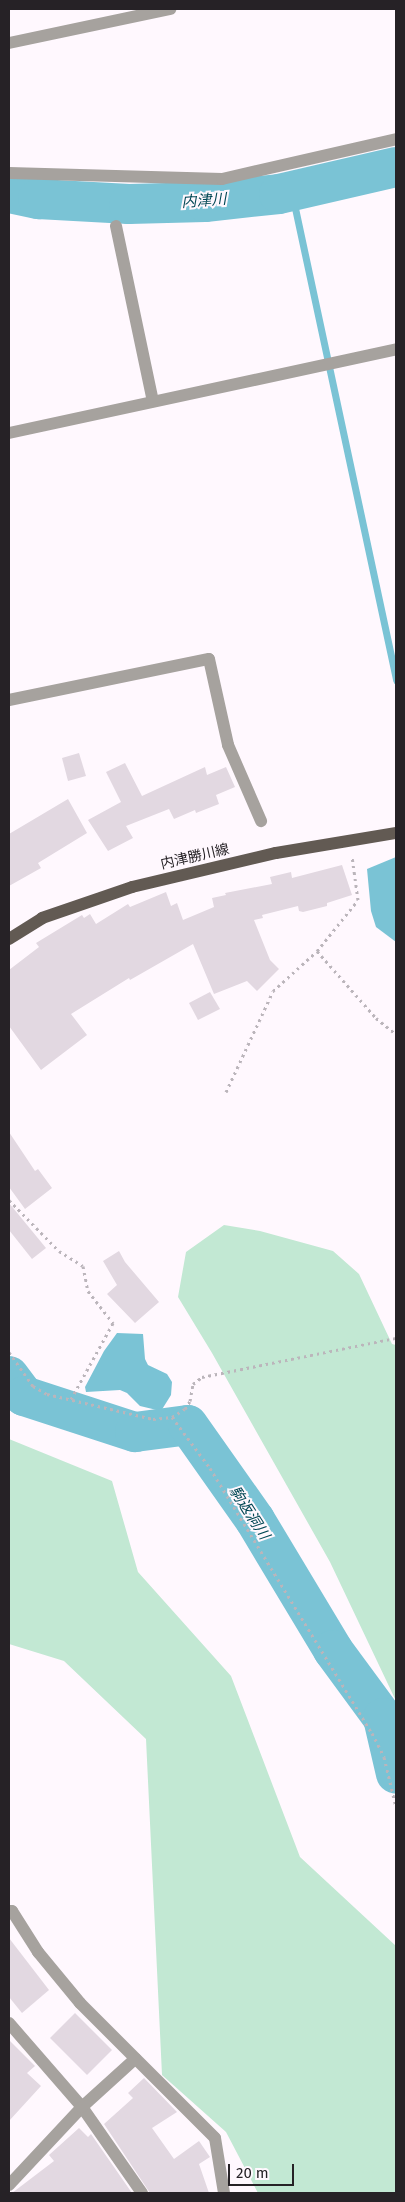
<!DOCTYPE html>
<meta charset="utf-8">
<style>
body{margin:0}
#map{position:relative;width:405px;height:2202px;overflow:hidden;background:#fff8fe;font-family:"Fira Sans","Noto Sans JP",sans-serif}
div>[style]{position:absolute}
.green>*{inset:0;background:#c2e8d3}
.water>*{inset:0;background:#7ac3d5}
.stream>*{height:7px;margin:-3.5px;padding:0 3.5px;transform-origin:3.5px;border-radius:3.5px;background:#7ac3d5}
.river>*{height:40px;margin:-20px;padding:0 20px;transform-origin:20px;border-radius:20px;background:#7ac3d5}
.building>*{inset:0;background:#e2d8e1}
.path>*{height:3px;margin-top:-1.5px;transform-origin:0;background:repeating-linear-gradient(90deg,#bbb5bb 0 2.5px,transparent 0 6.5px)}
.minor>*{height:12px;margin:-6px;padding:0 6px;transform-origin:6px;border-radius:6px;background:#a6a29e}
.major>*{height:12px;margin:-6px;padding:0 6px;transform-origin:6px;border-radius:6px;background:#625a53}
span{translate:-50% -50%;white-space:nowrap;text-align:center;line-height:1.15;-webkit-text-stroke:4px #fff8fe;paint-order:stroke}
.street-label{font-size:14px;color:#262226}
.water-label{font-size:15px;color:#014754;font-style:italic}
.frame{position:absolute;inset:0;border:10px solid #262226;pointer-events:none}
.scale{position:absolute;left:228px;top:2164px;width:66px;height:22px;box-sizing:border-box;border:2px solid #262226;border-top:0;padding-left:6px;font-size:15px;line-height:18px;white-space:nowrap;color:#262226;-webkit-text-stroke:4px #fff8fe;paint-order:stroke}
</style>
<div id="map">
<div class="green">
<div style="clip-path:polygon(224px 1225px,260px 1231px,333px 1251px,359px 1274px,392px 1344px,396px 1345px,396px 1701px,330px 1562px,212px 1353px,178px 1297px,186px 1252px)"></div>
<div style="clip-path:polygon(9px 1439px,112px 1481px,138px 1572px,231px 1676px,300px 1857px,396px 1946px,396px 2193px,258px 2193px,226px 2132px,162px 2075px,146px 1739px,64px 1661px,9px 1644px)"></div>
</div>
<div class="water">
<div style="clip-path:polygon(396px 857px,396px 942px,376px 927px,371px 911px,367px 869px)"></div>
<div style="clip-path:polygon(117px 1333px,143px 1334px,145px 1359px,148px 1365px,167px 1374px,172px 1382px,171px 1395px,161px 1411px,140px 1406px,127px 1393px,120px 1390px,86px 1392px,85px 1387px,104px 1351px)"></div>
</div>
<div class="stream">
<div style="left:279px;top:194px;width:21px;rotate:41deg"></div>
<div style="left:295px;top:208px;width:483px;rotate:77.9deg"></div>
</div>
<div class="river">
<div style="left:9px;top:193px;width:30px;rotate:12deg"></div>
<div style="left:38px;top:199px;width:91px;rotate:3.1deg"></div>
<div style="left:129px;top:204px;width:76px;rotate:-1.5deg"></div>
<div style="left:205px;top:202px;width:74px;rotate:-6.2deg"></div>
<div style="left:279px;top:194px;width:120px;rotate:-13deg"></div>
<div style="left:9px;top:1376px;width:25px;rotate:53deg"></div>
<div style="left:24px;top:1396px;width:117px;rotate:18deg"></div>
<div style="left:135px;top:1432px;width:53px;rotate:-7.5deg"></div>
<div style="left:188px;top:1425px;width:116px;rotate:54.8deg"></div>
<div style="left:255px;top:1520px;width:152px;rotate:59deg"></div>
<div style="left:333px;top:1650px;width:84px;rotate:53.7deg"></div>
<div style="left:383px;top:1718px;width:57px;rotate:76.9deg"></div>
</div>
<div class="building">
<div style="clip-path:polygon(79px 753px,86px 776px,68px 781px,62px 758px)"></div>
<div style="clip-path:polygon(125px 763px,142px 796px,205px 767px,207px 775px,226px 767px,235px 787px,216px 795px,219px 804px,196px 813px,195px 810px,174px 819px,169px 809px,126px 826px,133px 838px,108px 851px,88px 820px,121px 802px,106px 772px)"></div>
<div style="clip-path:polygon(68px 799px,87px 833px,38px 863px,41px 868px,9px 886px,9px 834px)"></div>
<div style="clip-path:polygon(342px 865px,352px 895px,327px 903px,327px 906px,303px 912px,299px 911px,298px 906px,262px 915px,263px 918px,254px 920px,270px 960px,279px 969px,257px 991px,247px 981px,214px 994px,193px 944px,130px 980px,129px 978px,71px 1014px,87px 1035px,41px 1070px,9px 1026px,9px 970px,39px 947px,36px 943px,82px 915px,84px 918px,90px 914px,96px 924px,128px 904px,130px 907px,166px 892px,171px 906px,177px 903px,183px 920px,214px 907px,212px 898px,226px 895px,225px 893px,272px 884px,270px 877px,291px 872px,292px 878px)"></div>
<div style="clip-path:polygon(210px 992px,220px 1009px,198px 1020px,189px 1003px)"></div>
<div style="clip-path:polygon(9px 1132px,35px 1171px,38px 1169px,52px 1188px,25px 1209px,9px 1187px)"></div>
<div style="clip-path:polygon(9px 1203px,46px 1248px,32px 1259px,9px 1230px)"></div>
<div style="clip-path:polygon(119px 1251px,125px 1262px,159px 1302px,135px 1323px,107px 1294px,117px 1285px,103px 1261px)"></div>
<div style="clip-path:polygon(9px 1938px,49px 1990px,22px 2013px,9px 1997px)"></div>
<div style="clip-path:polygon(75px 2013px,112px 2050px,87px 2075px,50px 2038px)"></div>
<div style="clip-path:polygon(9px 2040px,35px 2066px,27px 2073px,41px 2086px,9px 2121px)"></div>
<div style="clip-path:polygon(144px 2078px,177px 2112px,152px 2128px,174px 2159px,199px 2141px,210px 2157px,199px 2164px,209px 2193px,150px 2193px,104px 2124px,133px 2098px,128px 2093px)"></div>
<div style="clip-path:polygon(79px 2128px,88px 2137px,91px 2134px,132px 2193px,12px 2193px,54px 2161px,49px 2155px)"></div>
</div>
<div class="path">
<div style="left:317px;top:951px;width:89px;rotate:48.6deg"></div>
<div style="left:376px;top:1018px;width:26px;rotate:39deg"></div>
<div style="left:226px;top:1092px;width:111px;rotate:-65deg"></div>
<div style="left:273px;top:991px;width:59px;rotate:-42.3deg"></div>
<div style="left:317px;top:951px;width:65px;rotate:-51.2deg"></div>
<div style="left:358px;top:900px;width:44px;rotate:-97.8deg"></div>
<div style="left:9px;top:1200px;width:71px;rotate:45.6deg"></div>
<div style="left:59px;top:1251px;width:28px;rotate:32deg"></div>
<div style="left:83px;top:1266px;width:25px;rotate:79deg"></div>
<div style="left:88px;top:1291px;width:41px;rotate:52deg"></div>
<div style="left:113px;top:1323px;width:87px;rotate:118.9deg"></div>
<div style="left:9px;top:1352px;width:42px;rotate:54.8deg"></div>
<div style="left:33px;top:1386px;width:16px;rotate:30deg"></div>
<div style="left:47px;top:1394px;width:109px;rotate:13.3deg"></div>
<div style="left:153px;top:1419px;width:19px;rotate:-6deg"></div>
<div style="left:172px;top:1417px;width:64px;rotate:53.3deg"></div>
<div style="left:210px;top:1468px;width:311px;rotate:58.6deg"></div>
<div style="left:372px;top:1733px;width:27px;rotate:63deg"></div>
<div style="left:384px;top:1757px;width:51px;rotate:76.5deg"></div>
<div style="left:172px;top:1417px;width:15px;rotate:-32deg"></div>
<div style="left:185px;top:1409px;width:9px;rotate:-58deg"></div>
<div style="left:190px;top:1401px;width:17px;rotate:-80deg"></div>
<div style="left:193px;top:1384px;width:11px;rotate:-38deg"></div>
<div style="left:202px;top:1377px;width:198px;rotate:-11.4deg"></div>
</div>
<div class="minor">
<div style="left:9px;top:43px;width:165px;rotate:-11.9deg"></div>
<div style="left:9px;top:173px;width:213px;rotate:1.6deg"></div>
<div style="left:222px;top:179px;width:179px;rotate:-12.9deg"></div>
<div style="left:116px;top:226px;width:179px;rotate:78.1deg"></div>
<div style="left:9px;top:433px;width:396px;rotate:-12.2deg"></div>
<div style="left:9px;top:700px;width:204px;rotate:-11.6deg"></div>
<div style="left:209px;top:659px;width:88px;rotate:77.5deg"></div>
<div style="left:228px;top:745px;width:83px;rotate:66.5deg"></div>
<div style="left:9px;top:1911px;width:3px"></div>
<div style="left:12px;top:1911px;width:49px;rotate:57.6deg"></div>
<div style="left:38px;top:1952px;width:66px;rotate:50.5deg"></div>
<div style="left:80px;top:2003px;width:191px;rotate:45deg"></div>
<div style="left:215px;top:2138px;width:56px;rotate:80.7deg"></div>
<div style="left:9px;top:2023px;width:111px;rotate:49deg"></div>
<div style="left:82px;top:2107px;width:105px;rotate:55.1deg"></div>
<div style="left:9px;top:2185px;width:107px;rotate:-46.9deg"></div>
<div style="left:82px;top:2107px;width:72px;rotate:-42.2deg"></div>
</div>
<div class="major">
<div style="left:9px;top:939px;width:39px;rotate:-32deg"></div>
<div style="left:42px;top:918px;width:95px;rotate:-19deg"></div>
<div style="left:132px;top:887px;width:148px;rotate:-13.3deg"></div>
<div style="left:276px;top:853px;width:122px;rotate:-9.5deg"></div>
</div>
<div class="street-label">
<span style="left:195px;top:857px;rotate:-13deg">内津勝川線</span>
</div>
<div class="water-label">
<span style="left:204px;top:201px;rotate:-4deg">内津川</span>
<span style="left:249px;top:1513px;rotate:57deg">駒返洞川</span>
</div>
<div class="frame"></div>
<div class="scale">20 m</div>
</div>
